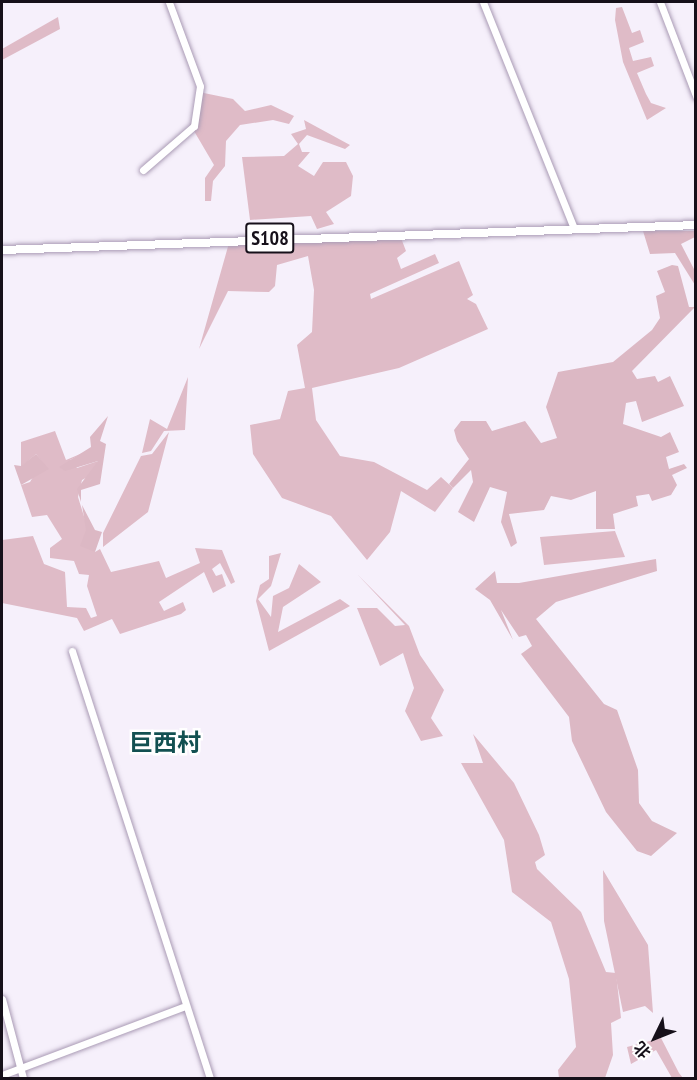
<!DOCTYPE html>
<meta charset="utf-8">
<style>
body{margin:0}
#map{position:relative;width:697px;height:1080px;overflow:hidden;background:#f6f0fb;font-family:"PT Sans Narrow","Noto Sans SC",sans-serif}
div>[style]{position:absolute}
.green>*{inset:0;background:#dfbbc7}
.forest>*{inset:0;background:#dcb8c4}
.roads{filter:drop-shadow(0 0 2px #aa9bb5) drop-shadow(0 0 2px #aa9bb5)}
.minor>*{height:7px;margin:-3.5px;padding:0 3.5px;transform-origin:3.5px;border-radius:3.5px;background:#fff}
.major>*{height:8px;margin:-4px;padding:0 4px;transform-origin:4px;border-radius:4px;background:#fff}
span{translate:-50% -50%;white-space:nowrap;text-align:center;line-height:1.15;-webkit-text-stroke:5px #fff;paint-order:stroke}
.shield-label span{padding:2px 4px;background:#fff;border:2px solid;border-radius:4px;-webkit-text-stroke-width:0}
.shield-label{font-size:20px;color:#16101a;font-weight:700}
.quarter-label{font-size:24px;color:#125051;font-weight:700}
.frame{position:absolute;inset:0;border:3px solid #16101a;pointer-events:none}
.north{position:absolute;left:625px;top:1008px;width:60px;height:60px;-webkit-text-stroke:4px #fff;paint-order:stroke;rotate:227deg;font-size:16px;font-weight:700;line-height:24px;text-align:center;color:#16101a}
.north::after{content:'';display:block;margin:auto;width:21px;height:27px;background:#16101a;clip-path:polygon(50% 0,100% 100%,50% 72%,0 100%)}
</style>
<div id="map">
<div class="green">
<div style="clip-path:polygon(622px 7px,632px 33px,640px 30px,644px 42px,629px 48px,633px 61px,651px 57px,654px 66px,637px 73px,646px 94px,651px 103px,666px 108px,647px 120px,623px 62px,615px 20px,616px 8px)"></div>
<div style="clip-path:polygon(58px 17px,60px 29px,2px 60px,2px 49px)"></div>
<div style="clip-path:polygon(199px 92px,233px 99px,245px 111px,271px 105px,294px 116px,289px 124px,273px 120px,240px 125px,226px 141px,225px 166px,213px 181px,211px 201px,205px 201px,205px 178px,214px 165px,194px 131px)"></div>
<div style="clip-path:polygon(304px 120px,350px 145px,345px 149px,307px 135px,299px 144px,302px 152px,310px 152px,298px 166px,314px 176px,323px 162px,346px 162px,353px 176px,351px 196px,326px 212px,334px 224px,317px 229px,311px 216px,250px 220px,242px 157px,284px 156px,298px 144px,291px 134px,306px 129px)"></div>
<div style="clip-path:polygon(401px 238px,406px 251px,397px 258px,401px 269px,435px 254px,439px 263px,370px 294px,371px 299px,459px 261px,473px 295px,467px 299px,476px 304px,488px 329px,399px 368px,312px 388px,316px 420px,340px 456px,374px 462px,427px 490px,441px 477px,453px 488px,435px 512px,401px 491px,390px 532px,367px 560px,331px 516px,282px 498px,253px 454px,250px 425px,280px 419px,288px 391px,305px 388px,297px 345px,312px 332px,314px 290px,308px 256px,277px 265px,275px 286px,269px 292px,228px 291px,199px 349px,229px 243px)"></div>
<div style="clip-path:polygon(188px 377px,185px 430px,164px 431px,151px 451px,142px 453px,150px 419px,167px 429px)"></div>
<div style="clip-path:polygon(55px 431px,66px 460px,85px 452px,70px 460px,77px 468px,98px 461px,93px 474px,82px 480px,78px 497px,95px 552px,100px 549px,111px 572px,159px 561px,166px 578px,200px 563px,195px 548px,222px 550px,235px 582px,231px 584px,220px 563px,212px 569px,216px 576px,222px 574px,226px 586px,213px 593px,204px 572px,159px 602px,164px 611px,183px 602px,186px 610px,181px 614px,120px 634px,112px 619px,84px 631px,77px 618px,2px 603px,2px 540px,33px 536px,44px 564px,65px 572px,67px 607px,86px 608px,91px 618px,97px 616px,87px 586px,89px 575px,79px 574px,74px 561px,50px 558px,50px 548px,62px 539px,47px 515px,32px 517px,21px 485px,30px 482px,42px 462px,36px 454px,21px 467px,21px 442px)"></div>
<div style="clip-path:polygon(169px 432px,148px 512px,103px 547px,103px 533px,141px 456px,152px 454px)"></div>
<div style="clip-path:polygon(615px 531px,625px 557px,544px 565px,540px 537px)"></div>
<div style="clip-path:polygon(281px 553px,271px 586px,258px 599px,271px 617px,273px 596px,289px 588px,299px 564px,321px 582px,283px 607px,278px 632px,340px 599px,350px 606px,269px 651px,256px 601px,260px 585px,269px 579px,269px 556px)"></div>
<div style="clip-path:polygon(357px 574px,409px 626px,420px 655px,444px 690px,431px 718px,443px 736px,421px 741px,405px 711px,414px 688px,403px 653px,380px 666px,357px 608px,377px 608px,395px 626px,405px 625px)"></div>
<div style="clip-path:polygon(473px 734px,514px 783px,539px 835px,545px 855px,535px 862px,537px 869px,581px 912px,606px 972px,616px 973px,621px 1018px,611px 1023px,613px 1055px,605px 1078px,559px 1078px,558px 1070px,576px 1047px,569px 979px,551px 922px,512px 892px,504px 840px,461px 763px,483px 763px)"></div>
<div style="clip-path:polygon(603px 870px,648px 945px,653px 1013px,645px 1006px,623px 1012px,604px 921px)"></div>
<div style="clip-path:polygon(661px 1038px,679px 1073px,683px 1078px,672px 1078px,656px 1050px,631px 1064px,627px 1047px)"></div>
</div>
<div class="forest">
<div style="clip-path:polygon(643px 231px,695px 231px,695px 237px,681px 244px,695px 271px,695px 285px,675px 253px,650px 254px)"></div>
<div style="clip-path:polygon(672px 265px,678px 266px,689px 307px,695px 307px,632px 371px,637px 379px,655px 376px,658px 382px,670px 376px,684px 406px,642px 422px,636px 401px,626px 403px,623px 424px,661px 437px,670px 432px,679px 452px,666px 457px,669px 469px,684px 464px,687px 468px,672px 475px,677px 485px,671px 495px,652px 501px,649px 494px,636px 496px,638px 506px,613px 514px,615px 529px,596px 529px,596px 491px,571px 500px,551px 496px,544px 510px,509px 514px,517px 543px,511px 547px,501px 522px,507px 492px,490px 487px,474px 522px,458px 512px,473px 482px,471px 470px,453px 488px,449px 484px,469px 459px,457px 441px,454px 430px,461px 421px,486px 421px,492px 431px,525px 421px,541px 443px,557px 438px,546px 407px,558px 372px,613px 362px,652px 330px,660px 318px,656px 296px,665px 292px,657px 271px)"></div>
<div style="clip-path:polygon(108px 416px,100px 441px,106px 444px,100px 484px,81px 490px,81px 502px,77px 489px,98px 461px,65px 471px,59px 467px,91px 447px,90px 437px)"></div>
<div style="clip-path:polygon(36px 454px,49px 469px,21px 485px,14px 465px,21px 466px)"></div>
<div style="clip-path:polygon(82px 505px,95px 530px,102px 532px,95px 552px,80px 546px,86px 530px)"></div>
<div style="clip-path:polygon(656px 559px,657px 571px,556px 602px,536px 619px,604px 704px,617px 710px,638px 770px,639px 803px,652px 821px,677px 833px,651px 856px,637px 851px,606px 812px,572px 741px,569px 717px,521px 654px,532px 646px,526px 635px,519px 637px,501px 610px,513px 640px,490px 600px,475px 589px,495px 571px,497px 583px,519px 583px)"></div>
</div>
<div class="roads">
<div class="minor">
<div style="left:483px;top:2px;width:244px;rotate:68.1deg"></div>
<div style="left:660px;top:2px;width:101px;rotate:69deg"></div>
<div style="left:143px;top:170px;width:67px;rotate:-40.8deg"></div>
<div style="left:194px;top:126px;width:40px;rotate:-81.5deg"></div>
<div style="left:200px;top:86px;width:90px;rotate:-110.3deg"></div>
<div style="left:72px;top:651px;width:449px;rotate:72.1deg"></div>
<div style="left:2px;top:999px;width:82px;rotate:75.1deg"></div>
<div style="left:2px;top:1075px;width:193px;rotate:-20.6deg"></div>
</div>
<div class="major">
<div style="left:2px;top:250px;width:694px;rotate:-2.06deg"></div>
</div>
</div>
<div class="shield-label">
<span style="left:270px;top:238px">S108</span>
</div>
<div class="quarter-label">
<span style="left:165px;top:743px">巨西村</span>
</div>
<div class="frame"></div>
<div class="north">北</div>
</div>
